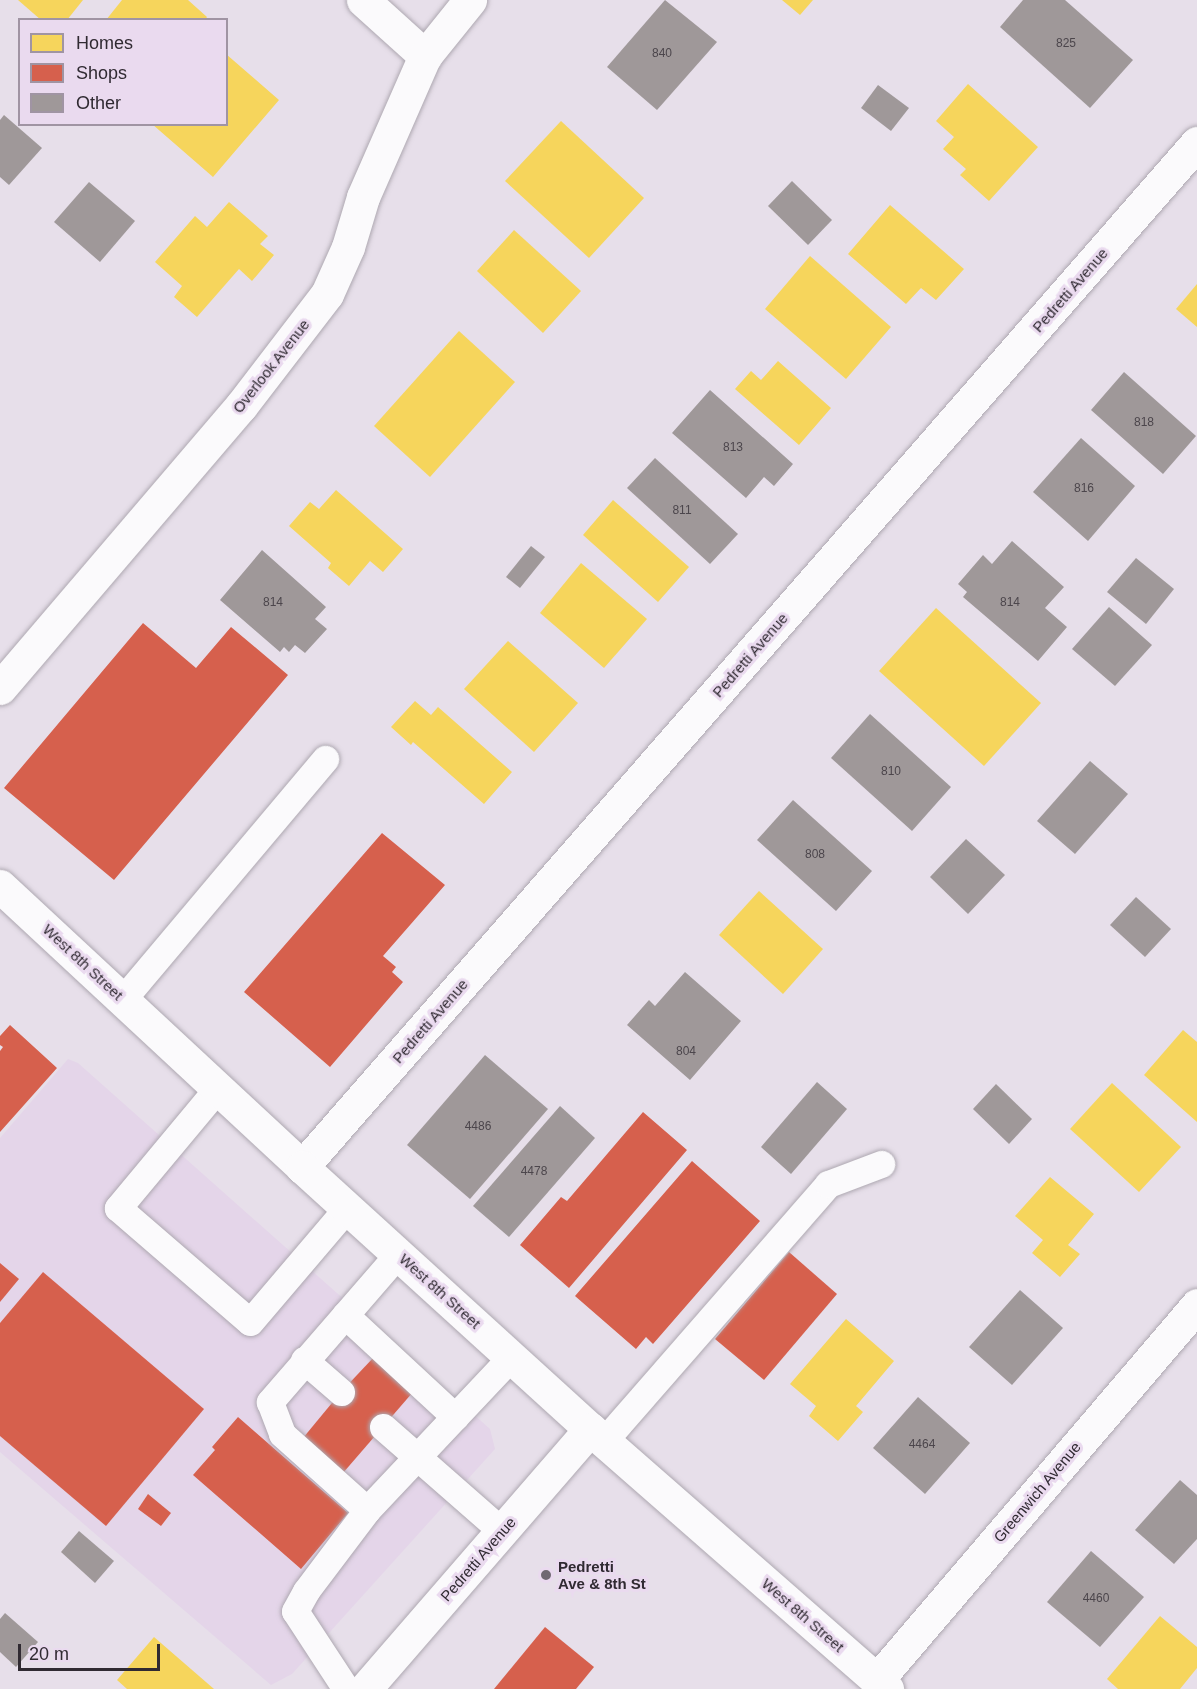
<!DOCTYPE html>
<style>
body{margin:0}
#map{position:relative;width:1197px;height:1689px;overflow:hidden;background:#e7dfea;font-family:Arial,sans-serif}
div>[style]{position:absolute}
.built>*{inset:0;background:#e4d5e9}
.homes>*{inset:0;background:#f6d55c}
.shops>*{inset:0;background:#d6604d}
.building>*{inset:0;background:#9f9899}
.roads{filter:drop-shadow(0 0 2px #aea8b1) drop-shadow(0 0 2px #aea8b1)}
.lane>*{height:27px;margin:-13.5px;padding:0 13.5px;transform-origin:13.5px;border-radius:13.5px;background:#fbfafc}
.street>*{height:33px;margin:-16.5px;padding:0 16.5px;transform-origin:16.5px;border-radius:16.5px;background:#fbfafc}
.secondary>*{height:33px;margin:-16.5px;padding:0 16.5px;transform-origin:16.5px;border-radius:16.5px;background:#fbfafc}
.dots>*{width:16px;height:16px;translate:-50% -50%;box-sizing:border-box;border:3px solid #eadaef;border-radius:50%}
span{translate:-50% -50%;white-space:nowrap;text-align:center;line-height:1.15;-webkit-text-stroke:6px #eadaef;paint-order:stroke}
.number-label{font-size:12px;color:#4c464c}
.number-label span{-webkit-text-stroke-width:0}
.street-label{font-size:15px;color:#302a32}
.poi-label{font-size:15px;color:#302a32;font-weight:700}
.left{translate:0 -50%;text-align:left}
.legend{position:absolute;left:18px;top:18px;width:210px;height:108px;box-sizing:border-box;background:#eadaef;border:2px solid #a094a3;margin:0;padding:8px 10px;list-style:none;font-size:18px;color:#302a32}
.legend li{display:flex;align-items:center;gap:12px;height:30px}
.legend b{width:30px;border:2px solid #a094a3}
.scale{position:absolute;left:18px;top:1644px;width:142px;height:27px;box-sizing:border-box;border:3px solid #302a32;border-top:0;padding-left:8px;font-size:18px;line-height:21px;white-space:nowrap;color:#302a32;-webkit-text-stroke:4px #eadaef;paint-order:stroke}
</style>
<div id="map">
<div class="built">
<div style="clip-path:polygon(68px 1059px,78px 1063px,490px 1429px,495px 1449px,292px 1674px,271px 1685px,0 1452px,0 1138px)"></div>
</div>
<div class="homes">
<div style="clip-path:polygon(18px 0,83px 0,67px 20px,41px 20px)"></div>
<div style="clip-path:polygon(122px 0,188px 0,207px 17px,205px 20px,106px 20px)"></div>
<div style="clip-path:polygon(782px 0,813px 0,800px 15px)"></div>
<div style="clip-path:polygon(226px 54px,279px 100px,213px 177px,152px 124px,226px 124px)"></div>
<div style="clip-path:polygon(968px 84px,1038px 147px,989px 201px,960px 175px,966px 169px,943px 149px,954px 137px,936px 121px)"></div>
<div style="clip-path:polygon(561px 121px,644px 198px,589px 258px,505px 181px)"></div>
<div style="clip-path:polygon(229px 202px,268px 236px,260px 244px,274px 255px,252px 281px,239px 269px,197px 317px,174px 297px,182px 286px,155px 262px,195px 216px,207px 227px)"></div>
<div style="clip-path:polygon(890px 205px,964px 269px,936px 300px,921px 288px,906px 304px,848px 254px)"></div>
<div style="clip-path:polygon(514px 230px,581px 291px,543px 333px,477px 271px)"></div>
<div style="clip-path:polygon(810px 256px,891px 327px,846px 379px,765px 309px)"></div>
<div style="clip-path:polygon(1197px 284px,1197px 327px,1176px 309px)"></div>
<div style="clip-path:polygon(459px 331px,515px 382px,430px 477px,374px 426px)"></div>
<div style="clip-path:polygon(778px 361px,831px 408px,799px 445px,735px 389px,751px 371px,761px 380px)"></div>
<div style="clip-path:polygon(336px 490px,403px 549px,383px 572px,370px 561px,349px 586px,328px 568px,331px 563px,289px 526px,310px 502px,319px 509px)"></div>
<div style="clip-path:polygon(613px 500px,689px 567px,658px 602px,583px 535px)"></div>
<div style="clip-path:polygon(581px 563px,647px 619px,604px 668px,540px 613px)"></div>
<div style="clip-path:polygon(936px 608px,1041px 703px,984px 766px,879px 671px)"></div>
<div style="clip-path:polygon(508px 641px,578px 703px,534px 752px,464px 689px)"></div>
<div style="clip-path:polygon(415px 701px,431px 715px,438px 707px,512px 772px,484px 804px,413px 742px,411px 745px,391px 727px)"></div>
<div style="clip-path:polygon(759px 891px,823px 949px,783px 994px,719px 935px)"></div>
<div style="clip-path:polygon(1183px 1030px,1197px 1042px,1197px 1122px,1144px 1075px)"></div>
<div style="clip-path:polygon(1112px 1083px,1181px 1147px,1139px 1192px,1070px 1129px)"></div>
<div style="clip-path:polygon(1050px 1177px,1094px 1214px,1068px 1245px,1080px 1254px,1060px 1277px,1032px 1253px,1043px 1240px,1015px 1216px)"></div>
<div style="clip-path:polygon(846px 1319px,894px 1361px,856px 1406px,863px 1412px,838px 1441px,809px 1416px,816px 1406px,790px 1384px)"></div>
<div style="clip-path:polygon(1160px 1616px,1197px 1647px,1197px 1668px,1180px 1689px,1118px 1689px,1107px 1679px)"></div>
<div style="clip-path:polygon(154px 1637px,214px 1689px,127px 1689px,117px 1680px)"></div>
</div>
<div class="shops">
<div style="clip-path:polygon(143px 623px,196px 668px,231px 627px,288px 675px,114px 880px,4px 788px)"></div>
<div style="clip-path:polygon(382px 833px,445px 885px,383px 956px,396px 967px,392px 972px,403px 982px,330px 1067px,244px 992px)"></div>
<div style="clip-path:polygon(10px 1025px,57px 1068px,0 1132px,0 1051px,3px 1047px,0 1045px,0 1036px)"></div>
<div style="clip-path:polygon(643px 1112px,687px 1150px,569px 1288px,520px 1245px,561px 1197px,567px 1201px)"></div>
<div style="clip-path:polygon(692px 1161px,760px 1221px,653px 1344px,646px 1337px,636px 1349px,575px 1296px)"></div>
<div style="clip-path:polygon(789px 1252px,837px 1294px,764px 1380px,715px 1339px)"></div>
<div style="clip-path:polygon(0 1263px,19px 1279px,0 1302px)"></div>
<div style="clip-path:polygon(43px 1272px,204px 1409px,106px 1526px,0 1436px,0 1323px)"></div>
<div style="clip-path:polygon(373px 1358px,413px 1392px,343px 1473px,303px 1438px,341px 1392px)"></div>
<div style="clip-path:polygon(238px 1417px,348px 1513px,301px 1569px,193px 1475px,215px 1450px,212px 1447px)"></div>
<div style="clip-path:polygon(148px 1494px,171px 1513px,161px 1526px,138px 1509px)"></div>
<div style="clip-path:polygon(545px 1627px,594px 1667px,576px 1689px,494px 1689px)"></div>
</div>
<div class="building">
<div style="clip-path:polygon(665px 0,717px 42px,657px 110px,607px 67px)"></div>
<div style="clip-path:polygon(1023px 0,1065px 0,1133px 60px,1090px 108px,1000px 27px)"></div>
<div style="clip-path:polygon(878px 85px,909px 108px,891px 131px,861px 108px)"></div>
<div style="clip-path:polygon(4px 115px,42px 148px,9px 185px,0 177px,0 120px)"></div>
<div style="clip-path:polygon(792px 181px,832px 220px,808px 245px,768px 206px)"></div>
<div style="clip-path:polygon(89px 182px,135px 221px,100px 262px,54px 222px)"></div>
<div style="clip-path:polygon(1124px 372px,1196px 436px,1163px 474px,1091px 410px)"></div>
<div style="clip-path:polygon(710px 390px,793px 464px,774px 486px,764px 477px,746px 498px,672px 433px)"></div>
<div style="clip-path:polygon(1081px 438px,1135px 486px,1088px 541px,1033px 492px)"></div>
<div style="clip-path:polygon(655px 458px,738px 534px,710px 564px,627px 488px)"></div>
<div style="clip-path:polygon(1012px 541px,1064px 587px,1045px 608px,1067px 627px,1038px 661px,963px 597px,967px 592px,958px 584px,983px 555px,992px 564px)"></div>
<div style="clip-path:polygon(531px 546px,545px 557px,520px 588px,506px 577px)"></div>
<div style="clip-path:polygon(262px 550px,326px 607px,315px 619px,327px 629px,305px 653px,295px 645px,289px 652px,284px 647px,280px 652px,220px 600px)"></div>
<div style="clip-path:polygon(1136px 558px,1174px 589px,1146px 624px,1107px 592px)"></div>
<div style="clip-path:polygon(1109px 607px,1152px 645px,1115px 686px,1072px 649px)"></div>
<div style="clip-path:polygon(870px 714px,951px 787px,912px 831px,831px 758px)"></div>
<div style="clip-path:polygon(1090px 761px,1128px 794px,1075px 854px,1037px 821px)"></div>
<div style="clip-path:polygon(793px 800px,872px 871px,836px 911px,757px 840px)"></div>
<div style="clip-path:polygon(966px 839px,1005px 875px,968px 914px,930px 877px)"></div>
<div style="clip-path:polygon(1136px 897px,1171px 929px,1145px 957px,1110px 925px)"></div>
<div style="clip-path:polygon(685px 972px,741px 1021px,690px 1080px,627px 1025px,649px 1000px,655px 1006px)"></div>
<div style="clip-path:polygon(485px 1055px,548px 1109px,470px 1199px,407px 1145px)"></div>
<div style="clip-path:polygon(817px 1082px,847px 1109px,791px 1174px,761px 1147px)"></div>
<div style="clip-path:polygon(996px 1084px,1032px 1119px,1009px 1144px,973px 1109px)"></div>
<div style="clip-path:polygon(560px 1106px,595px 1138px,509px 1237px,473px 1206px)"></div>
<div style="clip-path:polygon(1020px 1290px,1063px 1328px,1012px 1385px,969px 1347px)"></div>
<div style="clip-path:polygon(918px 1397px,970px 1443px,925px 1494px,873px 1448px)"></div>
<div style="clip-path:polygon(1180px 1480px,1197px 1495px,1197px 1539px,1174px 1564px,1135px 1530px)"></div>
<div style="clip-path:polygon(79px 1531px,114px 1561px,95px 1583px,61px 1552px)"></div>
<div style="clip-path:polygon(1091px 1551px,1144px 1597px,1100px 1647px,1047px 1602px)"></div>
<div style="clip-path:polygon(5px 1613px,38px 1642px,16px 1667px,0 1652px,0 1619px)"></div>
</div>
<div class="roads">
<div class="lane">
<div style="left:123px;top:999px;width:314px;rotate:-49.9deg"></div>
<div style="left:217px;top:1089px;width:155px;rotate:129.8deg"></div>
<div style="left:118px;top:1208px;width:174px;rotate:40.8deg"></div>
<div style="left:250px;top:1322px;width:150px;rotate:-49.6deg"></div>
<div style="left:398px;top:1254px;width:196px;rotate:130.9deg"></div>
<div style="left:270px;top:1402px;width:34px;rotate:69deg"></div>
<div style="left:282px;top:1434px;width:114px;rotate:41.8deg"></div>
<div style="left:367px;top:1510px;width:212px;rotate:-46.7deg"></div>
<div style="left:345px;top:1315px;width:150px;rotate:42.8deg"></div>
<div style="left:304px;top:1360px;width:49px;rotate:40.9deg"></div>
<div style="left:383px;top:1427px;width:158px;rotate:41.2deg"></div>
<div style="left:604px;top:1441px;width:341px;rotate:-48.9deg"></div>
<div style="left:828px;top:1184px;width:57px;rotate:-20.7deg"></div>
<div style="left:346px;top:1689px;width:93px;rotate:-123.2deg"></div>
<div style="left:295px;top:1611px;width:23px;rotate:-61deg"></div>
<div style="left:306px;top:1591px;width:101px;rotate:-53deg"></div>
</div>
<div class="street">
<div style="left:363px;top:0;width:84px;rotate:42.1deg"></div>
<div style="left:0;top:688px;width:371px;rotate:-49.5deg"></div>
<div style="left:241px;top:406px;width:141px;rotate:-52.5deg"></div>
<div style="left:327px;top:294px;width:51px;rotate:-65.9deg"></div>
<div style="left:348px;top:247px;width:52px;rotate:-73.3deg"></div>
<div style="left:363px;top:197px;width:154px;rotate:-66.3deg"></div>
<div style="left:425px;top:56px;width:72px;rotate:-51.2deg"></div>
<div style="left:302px;top:1167px;width:1360px;rotate:-48.85deg"></div>
<div style="left:877px;top:1680px;width:493px;rotate:-49.5deg"></div>
</div>
<div class="secondary">
<div style="left:0;top:886px;width:413px;rotate:42.9deg"></div>
<div style="left:302px;top:1167px;width:389px;rotate:42.3deg"></div>
<div style="left:590px;top:1429px;width:395px;rotate:41.2deg"></div>
<div style="left:365px;top:1689px;width:344px;rotate:-49.1deg"></div>
</div>
</div>
<div class="dots">
<div style="left:546px;top:1575px;background:#706972"></div>
</div>
<div class="number-label">
<span style="left:1066px;top:44px">825</span>
<span style="left:662px;top:54px">840</span>
<span style="left:1144px;top:423px">818</span>
<span style="left:733px;top:448px">813</span>
<span style="left:1084px;top:489px">816</span>
<span style="left:682px;top:511px">811</span>
<span style="left:273px;top:603px">814</span>
<span style="left:1010px;top:603px">814</span>
<span style="left:891px;top:772px">810</span>
<span style="left:815px;top:855px">808</span>
<span style="left:686px;top:1052px">804</span>
<span style="left:478px;top:1127px">4486</span>
<span style="left:534px;top:1172px">4478</span>
<span style="left:922px;top:1445px">4464</span>
<span style="left:1096px;top:1599px">4460</span>
</div>
<div class="street-label">
<span style="left:1070px;top:290px;rotate:-49deg">Pedretti Avenue</span>
<span style="left:271px;top:366px;rotate:-52deg">Overlook Avenue</span>
<span style="left:750px;top:655px;rotate:-49deg">Pedretti Avenue</span>
<span style="left:83px;top:962px;rotate:43deg">West 8th Street</span>
<span style="left:430px;top:1021px;rotate:-49deg">Pedretti Avenue</span>
<span style="left:440px;top:1291px;rotate:42deg">West 8th Street</span>
<span style="left:1037px;top:1492px;rotate:-50deg">Greenwich Avenue</span>
<span style="left:478px;top:1559px;rotate:-49deg">Pedretti Avenue</span>
<span style="left:803px;top:1615px;rotate:41deg">West 8th Street</span>
</div>
<div class="poi-label">
<span class="left" style="left:558px;top:1575px">Pedretti<br>Ave &amp; 8th St</span>
</div>
<ul class="legend">
<li><b style="height:16px;background:#f6d55c"></b>Homes</li>
<li><b style="height:16px;background:#d6604d"></b>Shops</li>
<li><b style="height:16px;background:#9f9899"></b>Other</li>
</ul>
<div class="scale">20 m</div>
</div>
